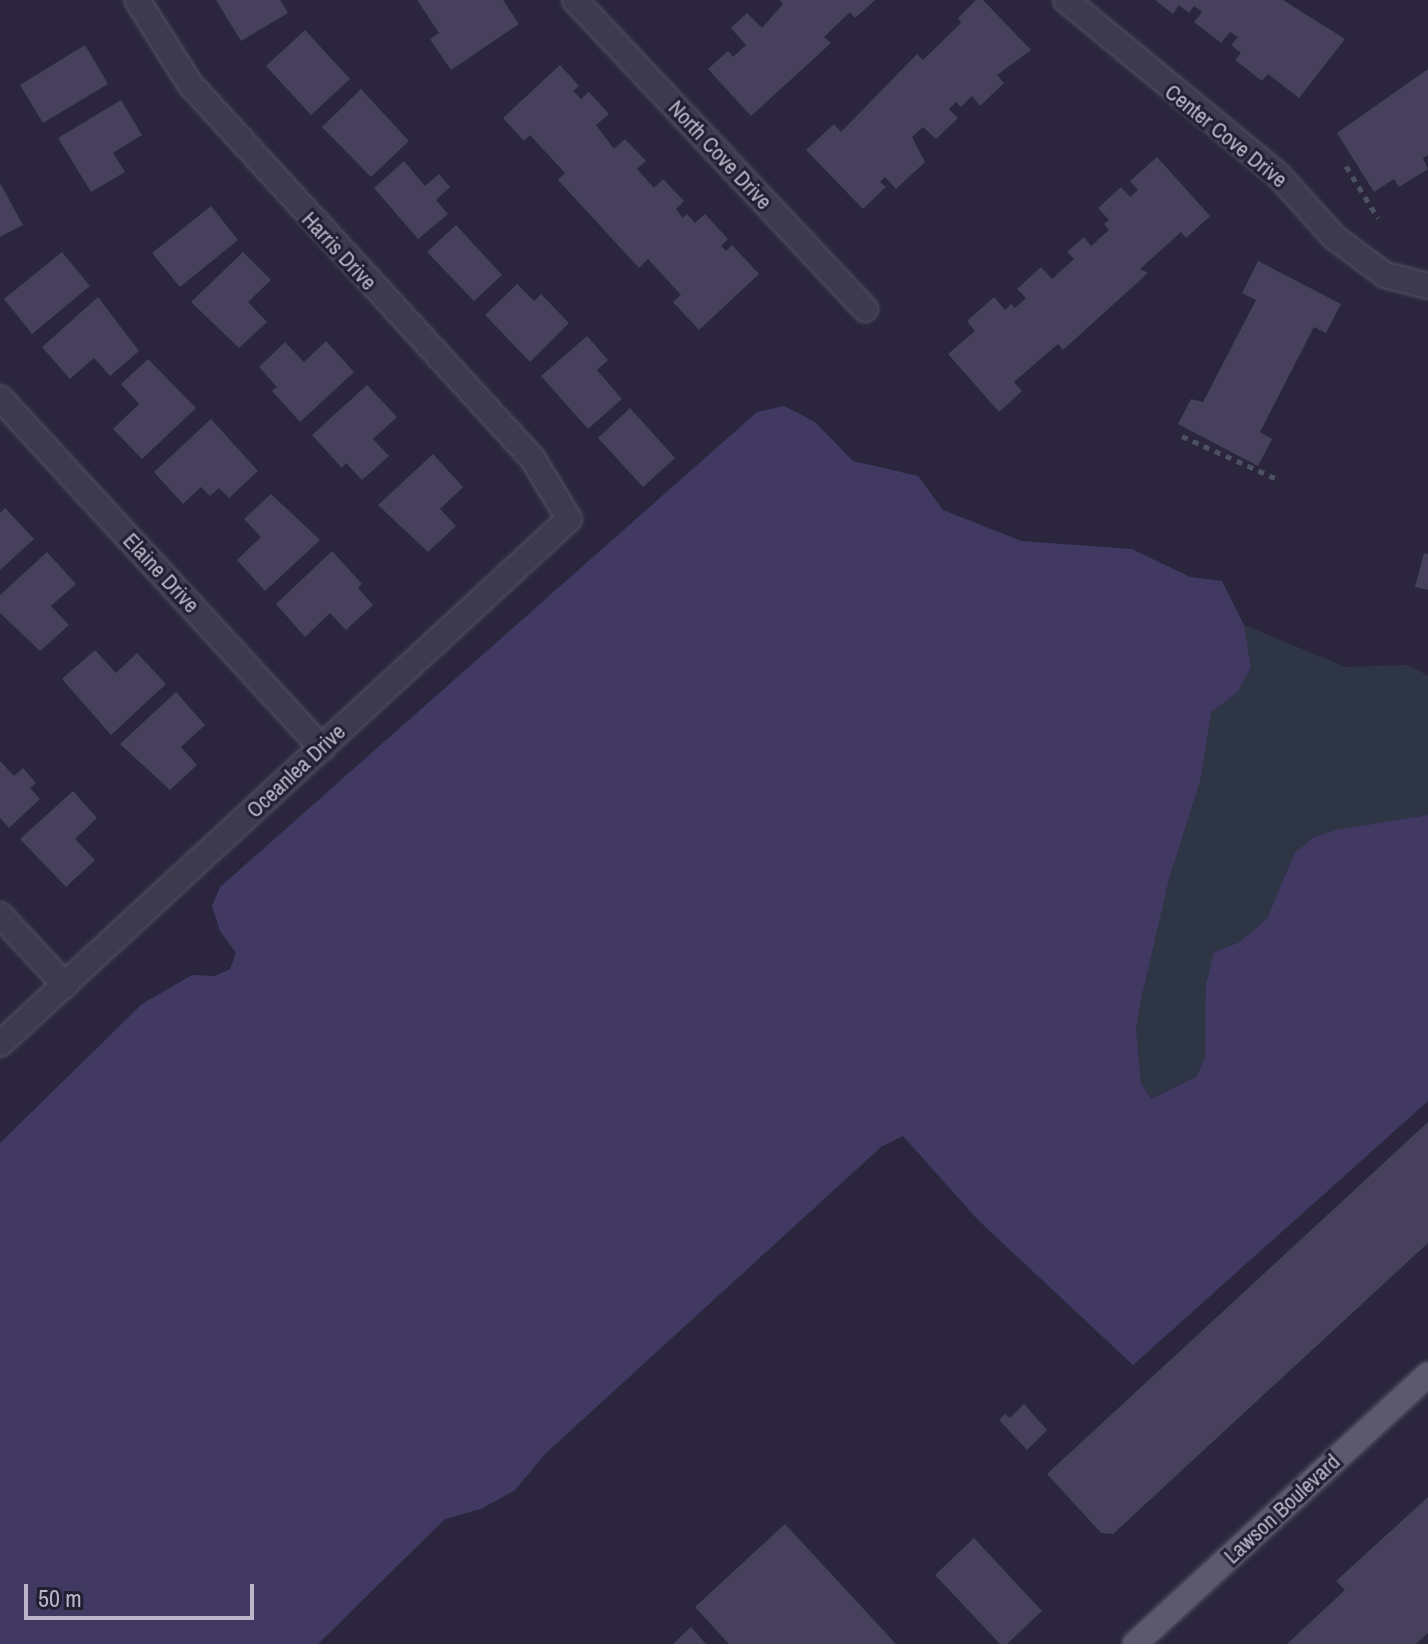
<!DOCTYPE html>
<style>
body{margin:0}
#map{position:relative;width:1428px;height:1644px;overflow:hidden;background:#2b263e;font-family:"Archivo Narrow",sans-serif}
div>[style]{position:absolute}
.green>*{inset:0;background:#2e3646}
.water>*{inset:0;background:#413962}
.building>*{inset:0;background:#46405c}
.path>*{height:5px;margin-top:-2.5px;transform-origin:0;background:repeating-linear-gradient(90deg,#4b5160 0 6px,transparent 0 12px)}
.roads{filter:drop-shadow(0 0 2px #565266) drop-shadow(0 0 2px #565266)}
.minor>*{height:24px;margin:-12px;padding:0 12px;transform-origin:12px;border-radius:12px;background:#3e3a4e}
.major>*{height:24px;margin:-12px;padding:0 12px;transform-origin:12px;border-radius:12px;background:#5c586e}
span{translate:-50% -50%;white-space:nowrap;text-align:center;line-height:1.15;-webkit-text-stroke:6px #231f33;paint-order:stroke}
.street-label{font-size:22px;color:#bbb6c9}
.scale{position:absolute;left:24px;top:1584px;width:230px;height:36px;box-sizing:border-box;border:4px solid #bbb6c9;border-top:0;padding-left:10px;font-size:24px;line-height:28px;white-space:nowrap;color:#bbb6c9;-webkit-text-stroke:6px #231f33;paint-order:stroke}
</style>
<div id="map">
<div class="green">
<div style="clip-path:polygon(1244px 625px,1346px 667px,1408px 665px,1428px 676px,1428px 815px,1336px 830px,1312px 838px,1294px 854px,1267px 919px,1238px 943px,1214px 952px,1205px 1057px,1196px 1077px,1151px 1099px,1141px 1083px,1136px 1029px,1140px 1004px,1169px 878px,1201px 778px,1211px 712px,1238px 692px,1251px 667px)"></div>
</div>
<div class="water">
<div style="clip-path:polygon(784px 406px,815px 422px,853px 461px,918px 476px,943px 510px,1021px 541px,1132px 549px,1190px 577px,1222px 581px,1244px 625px,1251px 667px,1238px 692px,1211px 712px,1201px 778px,1169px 879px,1140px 1004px,1136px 1029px,1141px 1083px,1151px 1099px,1196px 1077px,1205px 1057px,1206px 985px,1214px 952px,1238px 943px,1267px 919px,1294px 854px,1312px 838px,1336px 830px,1428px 815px,1428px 1101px,1133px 1365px,978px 1220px,903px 1136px,881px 1147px,546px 1453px,515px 1490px,481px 1509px,445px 1519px,318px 1644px,0 1644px,0 1143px,142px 1004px,192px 975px,215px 976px,230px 969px,236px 953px,220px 931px,212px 906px,220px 887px,757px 412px)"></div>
</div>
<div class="building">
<div style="clip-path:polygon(216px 0,280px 0,288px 13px,241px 41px)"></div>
<div style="clip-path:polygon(417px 0,503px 0,519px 24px,451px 70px,430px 39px,439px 33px)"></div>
<div style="clip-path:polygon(779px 0,875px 0,855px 18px,850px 12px,824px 37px,831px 43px,751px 116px,708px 69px,728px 51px,733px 57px,746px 45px,731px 28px,747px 13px,762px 28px,783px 4px)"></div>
<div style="clip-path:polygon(976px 0,983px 0,1031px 50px,997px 75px,1004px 83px,980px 106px,972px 96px,961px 107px,956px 102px,949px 109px,958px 118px,936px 139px,923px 127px,912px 137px,925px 162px,896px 189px,885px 177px,880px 182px,886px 187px,863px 209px,806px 150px,834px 124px,841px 132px,917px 54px,923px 60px,961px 23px,958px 18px)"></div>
<div style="clip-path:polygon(1155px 0,1283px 0,1345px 39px,1299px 98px,1268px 74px,1262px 81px,1235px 60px,1241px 53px,1231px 45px,1238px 37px,1230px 32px,1221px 43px,1194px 22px,1202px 12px,1194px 6px,1189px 13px,1179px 5px,1173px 14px)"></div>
<div style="clip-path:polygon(305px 30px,350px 79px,311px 115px,266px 66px)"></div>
<div style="clip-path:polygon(85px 45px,108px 84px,43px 123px,20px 85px)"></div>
<div style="clip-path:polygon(560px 65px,579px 86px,573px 91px,581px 99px,589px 92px,609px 114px,596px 125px,614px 149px,625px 139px,646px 161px,637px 169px,654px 188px,663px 179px,684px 201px,676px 209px,683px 218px,687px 214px,695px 223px,705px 214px,728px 239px,721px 246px,726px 251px,732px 245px,759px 274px,699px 330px,673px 302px,681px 295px,648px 259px,639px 268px,558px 180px,565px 173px,530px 135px,524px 141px,503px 118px)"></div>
<div style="clip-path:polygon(1428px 69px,1428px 155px,1423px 158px,1428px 169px,1399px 187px,1394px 179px,1374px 192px,1337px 133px)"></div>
<div style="clip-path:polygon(361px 89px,409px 141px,371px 177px,322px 127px)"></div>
<div style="clip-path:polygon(121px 100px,142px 135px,113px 153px,125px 172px,91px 192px,58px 138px)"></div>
<div style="clip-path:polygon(1157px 157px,1210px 216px,1186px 238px,1181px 232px,1140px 269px,1148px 273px,1063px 350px,1058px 344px,1014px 382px,1022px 391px,999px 412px,948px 354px,975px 331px,967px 321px,994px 297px,1005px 310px,1011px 304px,1015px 308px,1026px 298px,1017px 289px,1041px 267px,1052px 279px,1074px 259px,1067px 252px,1084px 237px,1091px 246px,1109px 230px,1104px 224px,1109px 220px,1098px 208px,1121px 187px,1130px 197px,1138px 190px,1130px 181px)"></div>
<div style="clip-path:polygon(404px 161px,425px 186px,439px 174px,450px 187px,436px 200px,448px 214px,418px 239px,374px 188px)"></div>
<div style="clip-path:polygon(0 183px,23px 225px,0 237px)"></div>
<div style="clip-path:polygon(211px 206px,238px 240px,180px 287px,152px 253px)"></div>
<div style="clip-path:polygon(456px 225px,502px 275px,474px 301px,427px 252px)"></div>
<div style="clip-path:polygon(62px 252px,90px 286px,32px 334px,4px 299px)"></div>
<div style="clip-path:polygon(243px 252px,271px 280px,248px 302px,267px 322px,239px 348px,191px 302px)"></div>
<div style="clip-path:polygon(1258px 261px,1341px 304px,1326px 333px,1314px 327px,1260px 432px,1272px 439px,1258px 466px,1178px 424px,1191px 399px,1203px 402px,1256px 300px,1242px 293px)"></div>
<div style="clip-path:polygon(517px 284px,534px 301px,541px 294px,569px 323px,530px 362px,485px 315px)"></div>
<div style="clip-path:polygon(98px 297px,139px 351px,110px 376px,94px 358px,70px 379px,42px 347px)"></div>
<div style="clip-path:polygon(587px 336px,608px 360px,597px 370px,622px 399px,588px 429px,541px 376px)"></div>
<div style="clip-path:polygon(326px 341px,354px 372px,300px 422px,272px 391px,277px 387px,259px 367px,285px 342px,304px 362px)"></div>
<div style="clip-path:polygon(148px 359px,196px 408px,142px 459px,113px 429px,139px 404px,121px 384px)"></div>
<div style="clip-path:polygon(367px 385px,397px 417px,373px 439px,389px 456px,362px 480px,346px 463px,342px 468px,312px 435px)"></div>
<div style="clip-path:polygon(630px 408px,675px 458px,643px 487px,598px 438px)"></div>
<div style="clip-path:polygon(211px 419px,258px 471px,229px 498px,219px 488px,210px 496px,201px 487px,183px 504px,154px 472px)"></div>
<div style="clip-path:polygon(433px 454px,463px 487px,440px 509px,456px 526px,428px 552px,378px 505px)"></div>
<div style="clip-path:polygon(271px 494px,320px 540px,265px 591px,237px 560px,261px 537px,244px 519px)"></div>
<div style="clip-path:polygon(5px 508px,34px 539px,0 570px,0 513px)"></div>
<div style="clip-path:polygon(332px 551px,362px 584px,358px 588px,373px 605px,346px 630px,330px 613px,305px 637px,276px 604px)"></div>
<div style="clip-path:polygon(47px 552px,76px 584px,51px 606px,69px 625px,40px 651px,0 613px,0 595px)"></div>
<div style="clip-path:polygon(1424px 553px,1428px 554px,1428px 590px,1415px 587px)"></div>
<div style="clip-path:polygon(95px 650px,116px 673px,137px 653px,166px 684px,111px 735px,62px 679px)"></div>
<div style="clip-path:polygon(176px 692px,205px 725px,181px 747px,197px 765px,170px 790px,120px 744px)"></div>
<div style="clip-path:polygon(0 761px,14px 776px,23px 768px,36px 783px,30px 788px,40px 799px,9px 828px,0 818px)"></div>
<div style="clip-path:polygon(73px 791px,97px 818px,75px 839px,95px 860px,66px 887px,20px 839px)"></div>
<div style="clip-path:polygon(1428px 1122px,1428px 1243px,1113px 1534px,1101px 1533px,1047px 1474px)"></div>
<div style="clip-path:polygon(1024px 1404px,1047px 1430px,1027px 1450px,999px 1420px,1005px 1414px,1010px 1418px)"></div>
<div style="clip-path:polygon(1428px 1497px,1428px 1633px,1416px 1644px,1287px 1644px,1345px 1590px,1336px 1581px)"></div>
<div style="clip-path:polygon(785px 1524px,896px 1644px,729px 1644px,695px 1607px)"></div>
<div style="clip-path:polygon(974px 1538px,1042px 1611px,1007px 1644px,1000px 1644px,935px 1575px)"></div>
<div style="clip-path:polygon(691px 1627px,706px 1644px,673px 1644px)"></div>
</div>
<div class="path">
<div style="left:1346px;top:166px;width:61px;rotate:58.4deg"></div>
<div style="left:1182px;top:436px;width:102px;rotate:24.3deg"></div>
</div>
<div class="roads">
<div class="minor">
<div style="left:575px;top:0;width:424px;rotate:46.8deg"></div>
<div style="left:1066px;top:0;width:275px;rotate:39.5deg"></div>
<div style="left:1278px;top:175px;width:84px;rotate:47.9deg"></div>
<div style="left:1334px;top:237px;width:64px;rotate:36.7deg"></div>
<div style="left:1385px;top:275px;width:44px;rotate:14.3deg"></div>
<div style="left:0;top:398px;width:476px;rotate:47.4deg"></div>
<div style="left:0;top:915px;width:96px;rotate:47.1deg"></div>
<div style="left:0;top:1044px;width:774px;rotate:-42.7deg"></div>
<div style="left:569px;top:519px;width:70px;rotate:-121deg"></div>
<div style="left:533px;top:459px;width:508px;rotate:-132.45deg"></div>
<div style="left:190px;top:84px;width:99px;rotate:-122.2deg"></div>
</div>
<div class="major">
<div style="left:1135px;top:1644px;width:398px;rotate:-42.6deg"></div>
</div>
</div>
<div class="street-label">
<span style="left:1226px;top:136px;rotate:39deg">Center Cove Drive</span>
<span style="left:720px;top:155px;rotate:47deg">North Cove Drive</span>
<span style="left:339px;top:251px;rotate:47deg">Harris Drive</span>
<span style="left:161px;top:573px;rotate:47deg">Elaine Drive</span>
<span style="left:296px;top:771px;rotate:-43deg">Oceanlea Drive</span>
<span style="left:1282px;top:1509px;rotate:-43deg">Lawson Boulevard</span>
</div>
<div class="scale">50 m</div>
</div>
